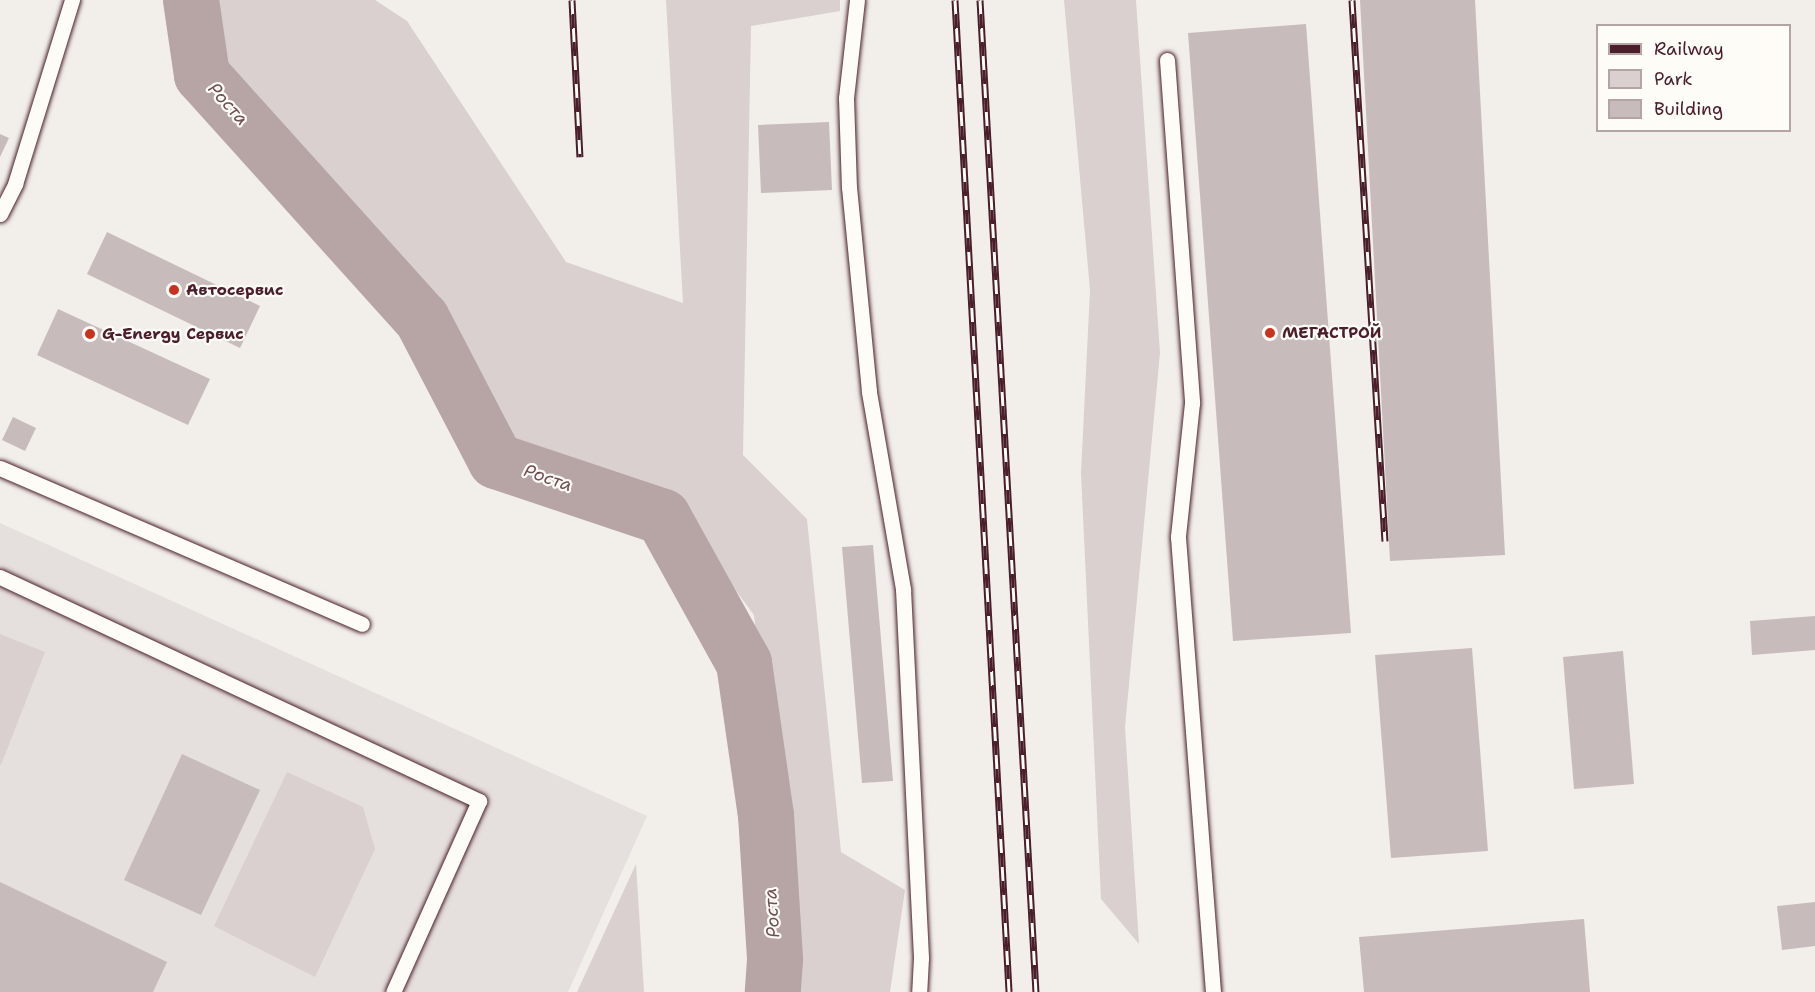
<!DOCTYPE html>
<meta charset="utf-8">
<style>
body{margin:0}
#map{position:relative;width:1815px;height:992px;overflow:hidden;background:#f2efeb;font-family:"Shantell Sans",sans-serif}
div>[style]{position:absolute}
.built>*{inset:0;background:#e5dfdd}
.green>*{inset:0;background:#d9d0cf}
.river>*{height:56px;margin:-28px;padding:0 28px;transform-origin:28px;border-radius:28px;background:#b7a5a6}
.building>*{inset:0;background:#c8bbbb}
.roads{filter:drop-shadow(0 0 2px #4a1f2b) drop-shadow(0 0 2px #4a1f2b)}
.service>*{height:15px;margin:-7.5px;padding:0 7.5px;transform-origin:7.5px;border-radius:7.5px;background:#fdfcf7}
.rail>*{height:7px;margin-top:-3.5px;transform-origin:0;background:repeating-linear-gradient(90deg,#fdfcf7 0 14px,#4a1f2b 0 28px);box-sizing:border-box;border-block:2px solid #4a1f2b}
.dots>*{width:16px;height:16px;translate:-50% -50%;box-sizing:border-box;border:3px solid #fdfcf7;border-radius:50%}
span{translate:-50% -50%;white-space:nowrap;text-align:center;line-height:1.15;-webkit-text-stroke:4.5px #fdfcf7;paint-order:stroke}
.poi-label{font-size:16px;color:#4a1f2b;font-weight:700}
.left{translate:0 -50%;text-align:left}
.water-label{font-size:18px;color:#704e56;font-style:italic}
.legend{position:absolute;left:1596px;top:24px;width:195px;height:108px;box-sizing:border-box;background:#fdfcf7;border:2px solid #b5a4a5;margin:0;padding:8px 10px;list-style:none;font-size:18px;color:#4a1f2b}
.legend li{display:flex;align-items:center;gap:12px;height:30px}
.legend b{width:30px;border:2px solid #b5a4a5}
</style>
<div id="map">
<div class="built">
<div style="clip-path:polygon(0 523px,647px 816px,568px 992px,0 992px)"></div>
</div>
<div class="green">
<div style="clip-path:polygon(211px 0,375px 0,407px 21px,566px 262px,683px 303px,666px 0,840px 0,840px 11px,751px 26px,743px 455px,807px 519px,841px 852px,905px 890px,890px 992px,760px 992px,757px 910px,774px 789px,754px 615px,669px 500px,509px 449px,427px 308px,235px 114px)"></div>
<div style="clip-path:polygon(1064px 0,1136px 0,1160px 353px,1125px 727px,1139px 944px,1101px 899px,1081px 473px,1090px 290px)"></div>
<div style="clip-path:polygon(0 634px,45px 652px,1px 765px,0 764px)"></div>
<div style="clip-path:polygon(287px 772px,363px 807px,375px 849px,315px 977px,214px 926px)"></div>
<div style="clip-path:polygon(636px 864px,644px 992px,577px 992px)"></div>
</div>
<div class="river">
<div style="left:191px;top:0;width:76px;rotate:81.7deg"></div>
<div style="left:202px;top:75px;width:329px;rotate:48deg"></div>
<div style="left:422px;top:319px;width:160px;rotate:62.5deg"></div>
<div style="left:496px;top:461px;width:176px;rotate:18.5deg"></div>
<div style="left:663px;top:517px;width:167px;rotate:61deg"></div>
<div style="left:744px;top:663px;width:154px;rotate:81.8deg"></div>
<div style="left:766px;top:815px;width:145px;rotate:86.4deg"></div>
<div style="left:775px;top:960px;width:32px;rotate:94deg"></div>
</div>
<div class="building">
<div style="clip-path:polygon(1360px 0,1475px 0,1505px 555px,1390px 561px)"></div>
<div style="clip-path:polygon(1306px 24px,1351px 633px,1233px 641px,1188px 33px)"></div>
<div style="clip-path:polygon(829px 122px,832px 190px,761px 193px,758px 125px)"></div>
<div style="clip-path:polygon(0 134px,9px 138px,0 157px)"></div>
<div style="clip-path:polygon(107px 232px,260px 306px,240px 348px,87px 274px)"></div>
<div style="clip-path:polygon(58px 309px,210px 379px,188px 425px,37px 355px)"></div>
<div style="clip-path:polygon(13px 417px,36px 428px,25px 451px,2px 440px)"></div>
<div style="clip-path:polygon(873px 545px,893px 781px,862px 783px,842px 547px)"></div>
<div style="clip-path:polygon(1815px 616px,1815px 650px,1752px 655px,1750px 621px)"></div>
<div style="clip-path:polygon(1472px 648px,1488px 851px,1391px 858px,1375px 655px)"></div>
<div style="clip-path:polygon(1623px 651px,1634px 784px,1574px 789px,1563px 657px)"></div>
<div style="clip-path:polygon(182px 754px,260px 790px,201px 915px,124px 880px)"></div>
<div style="clip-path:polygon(0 882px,167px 962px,153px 992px,0 992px)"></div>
<div style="clip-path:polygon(1815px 902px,1815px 946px,1782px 950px,1777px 906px)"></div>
<div style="clip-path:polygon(1584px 919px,1590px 992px,1364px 992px,1359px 937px)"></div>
</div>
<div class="roads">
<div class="service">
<div style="left:857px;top:0;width:99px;rotate:96.4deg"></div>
<div style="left:846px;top:98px;width:89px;rotate:88.1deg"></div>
<div style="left:849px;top:187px;width:206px;rotate:84.4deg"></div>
<div style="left:869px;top:392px;width:200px;rotate:80.2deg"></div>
<div style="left:903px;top:589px;width:369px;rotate:87.2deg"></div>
<div style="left:921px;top:958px;width:34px;rotate:93deg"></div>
<div style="left:1167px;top:60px;width:344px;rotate:85.8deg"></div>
<div style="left:1192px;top:403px;width:135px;rotate:96deg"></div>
<div style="left:1178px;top:537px;width:456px;rotate:85.6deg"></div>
<div style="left:0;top:214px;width:34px;rotate:-63deg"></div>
<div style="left:15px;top:184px;width:193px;rotate:-72.8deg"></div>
<div style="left:0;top:468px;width:394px;rotate:23.3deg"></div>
<div style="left:0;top:577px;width:529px;rotate:25.06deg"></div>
<div style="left:479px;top:801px;width:209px;rotate:114.2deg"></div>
</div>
</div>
<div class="rail">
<div style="left:572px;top:0;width:157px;rotate:87.1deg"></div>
<div style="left:955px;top:0;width:993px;rotate:86.88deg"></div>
<div style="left:980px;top:0;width:994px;rotate:86.77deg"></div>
<div style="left:1352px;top:0;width:542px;rotate:86.51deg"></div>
</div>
<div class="dots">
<div style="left:174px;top:290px;background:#c8321e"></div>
<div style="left:1270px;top:333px;background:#c8321e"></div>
<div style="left:90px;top:334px;background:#c8321e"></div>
</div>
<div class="poi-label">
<span class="left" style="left:186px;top:290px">Автосервис</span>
<span class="left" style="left:1282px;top:333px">МЕГАСТРОЙ</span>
<span class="left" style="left:102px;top:334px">G-Energy Сервис</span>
</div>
<div class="water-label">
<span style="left:228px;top:104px;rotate:48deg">Роста</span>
<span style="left:548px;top:478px;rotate:19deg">Роста</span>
<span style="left:772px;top:913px;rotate:-94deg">Роста</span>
</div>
<ul class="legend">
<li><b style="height:8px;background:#4a1f2b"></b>Railway</li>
<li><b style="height:16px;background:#d9d0cf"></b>Park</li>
<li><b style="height:16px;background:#c8bbbb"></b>Building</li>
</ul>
</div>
